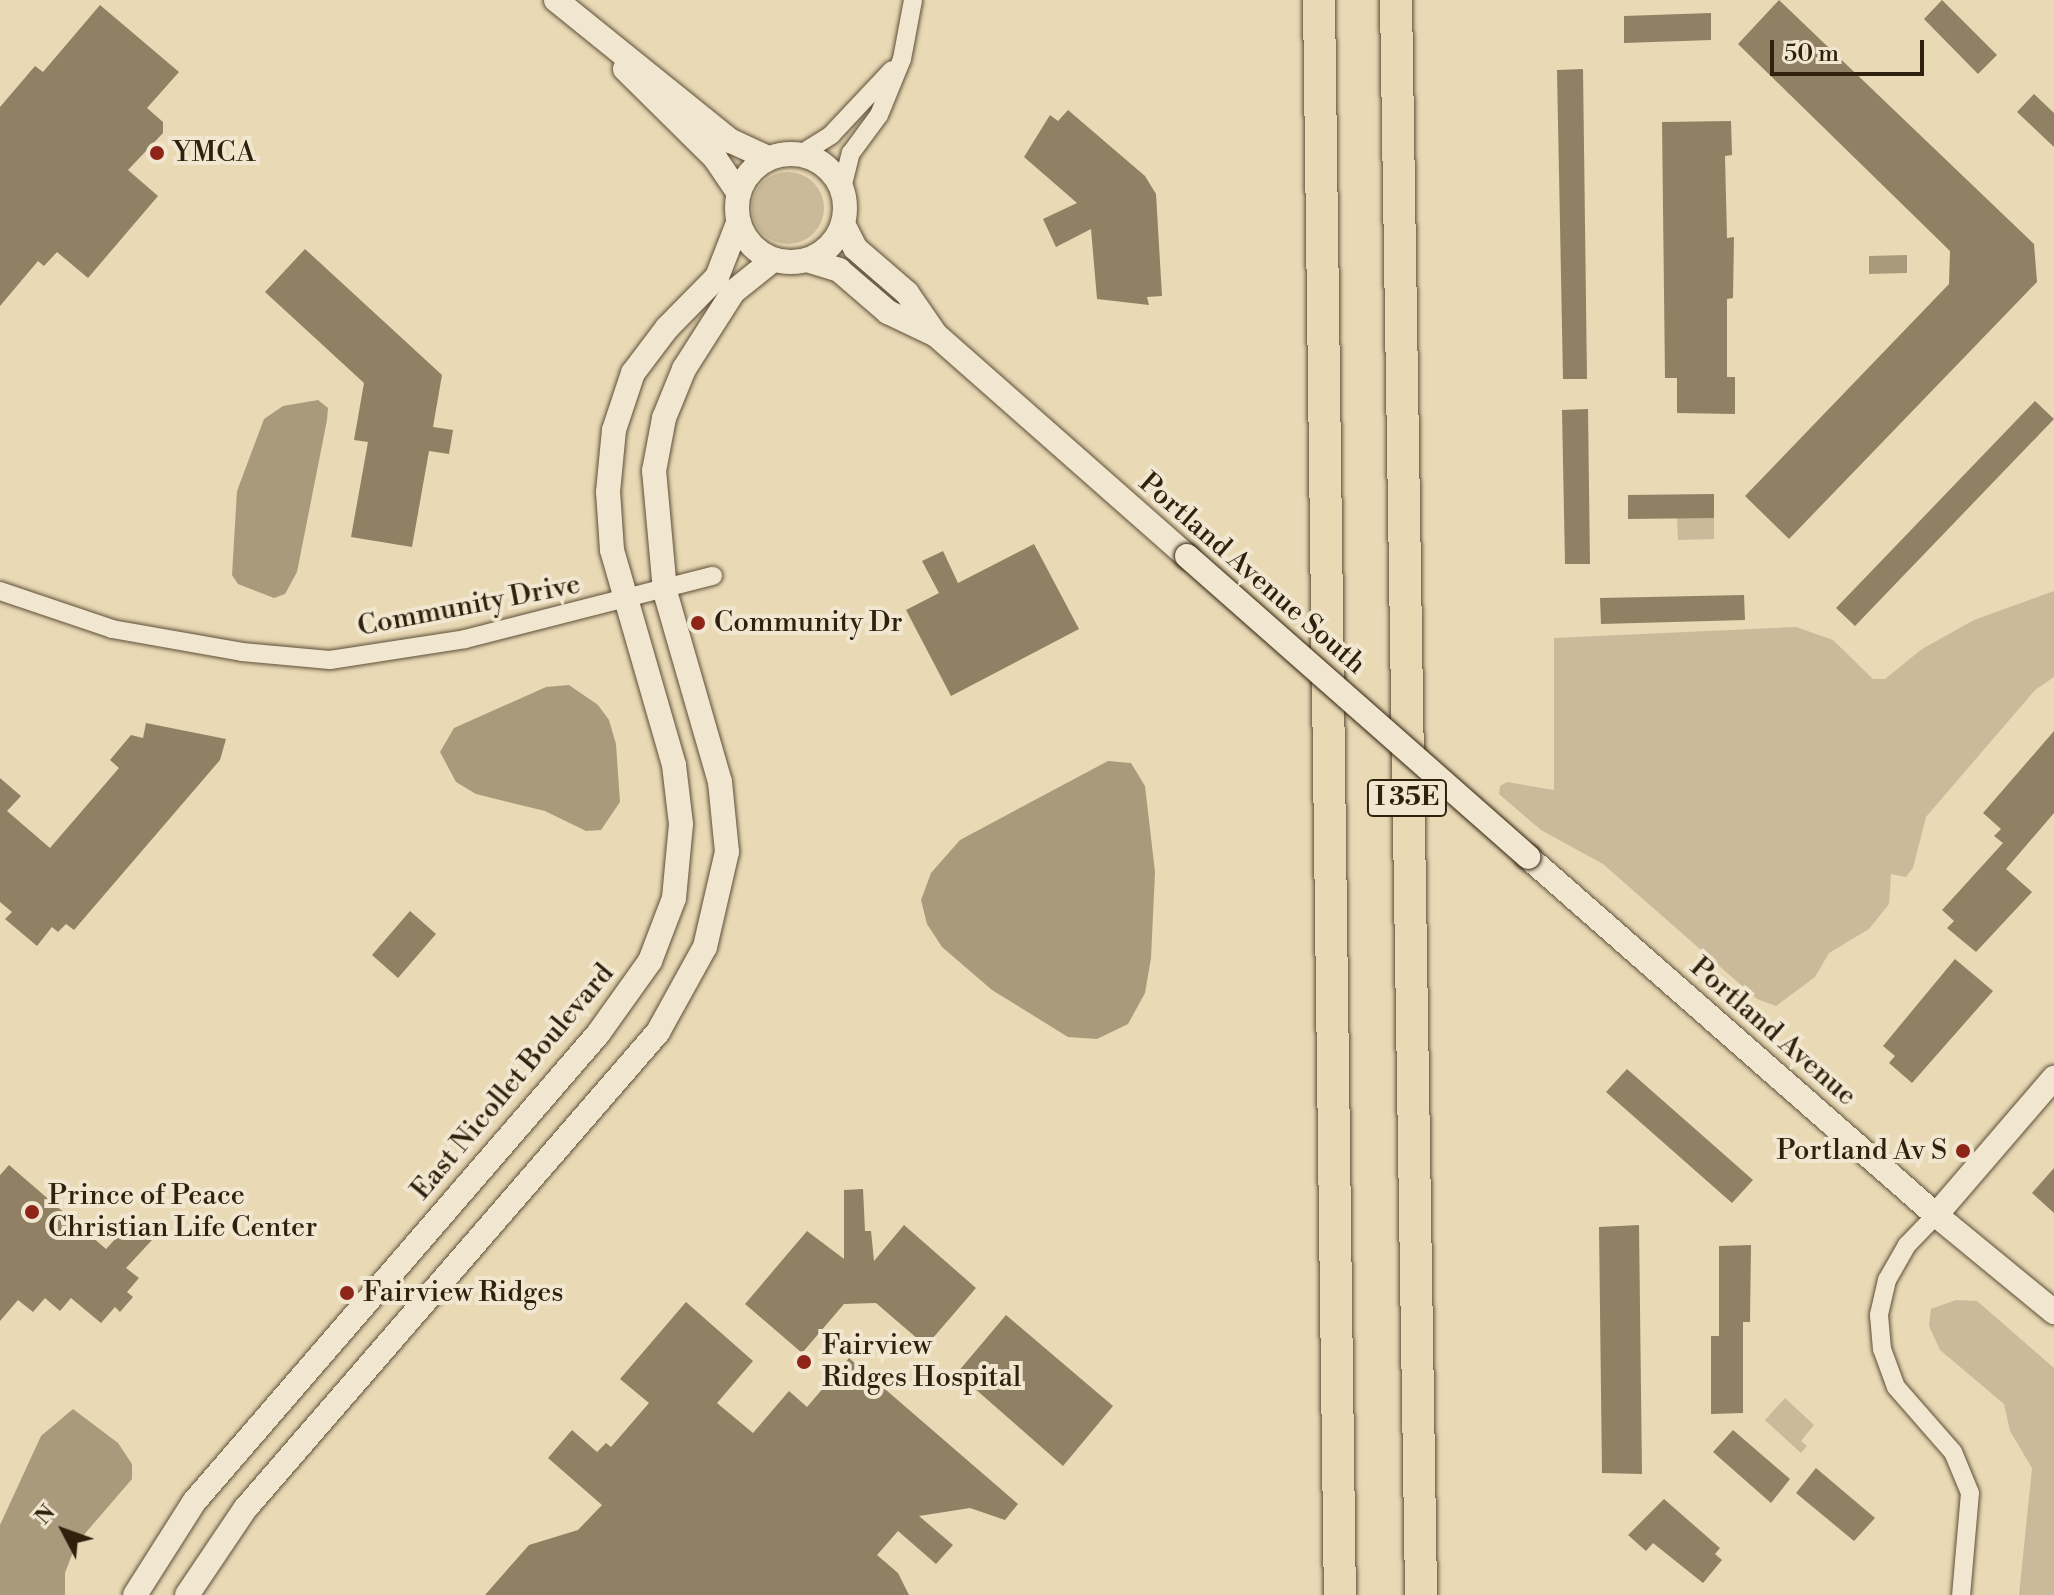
<!DOCTYPE html>
<style>
body{margin:0}
#map{position:relative;width:2054px;height:1595px;overflow:hidden;background:#e9d9b5;font-family:"Libre Bodoni",serif}
div>[style]{position:absolute}
.green>*{inset:0;background:#caba99}
.round{border-radius:50%}
.water>*{inset:0;background:#aa9a7c}
.building>*{inset:0;background:#908165}
.roads{filter:drop-shadow(0 0 2px #5e4f38) drop-shadow(0 0 2px #5e4f38)}
.street>*{height:18px;margin:-9px;padding:0 9px;transform-origin:9px;border-radius:9px;background:#f1e6cf}
.secondary>*{height:24px;margin:-12px;padding:0 12px;transform-origin:12px;border-radius:12px;background:#f1e6cf}
.secondary>.ring{margin:-12px;padding:0;box-sizing:content-box;background:none;border:24px solid #f1e6cf;border-radius:50%}
.highway>*{height:32px;margin:-16px;padding:0 16px;transform-origin:16px;border-radius:16px;background:#e9d9b5}
.bridges{filter:drop-shadow(0 0 2px #30210e) drop-shadow(0 0 2px #30210e)}
.secondary-bridge>*{height:24px;margin:-12px;padding:0 12px;transform-origin:12px;border-radius:12px;background:#f1e6cf}
.dots>*{width:22px;height:22px;translate:-50% -50%;box-sizing:border-box;border:4px solid #f1e6cf;border-radius:50%}
span{translate:-50% -50%;white-space:nowrap;text-align:center;line-height:1.15;-webkit-text-stroke:8px #f1e6cf;paint-order:stroke}
.shield-label span{padding:2px 6px;background:#f1e6cf;border:2px solid;border-radius:6px;-webkit-text-stroke-width:0}
.shield-label{font-size:26px;color:#30210e;font-weight:700}
.poi-label{font-size:28px;color:#30210e}
.left{translate:0 -50%;text-align:left}
.right{translate:-100% -50%;text-align:right}
.street-label{font-size:28px;color:#30210e}
.north{position:absolute;left:24px;top:1491px;width:80px;height:80px;-webkit-text-stroke:6px #f1e6cf;paint-order:stroke;rotate:311deg;font-size:22px;font-weight:700;line-height:32px;text-align:center;color:#30210e}
.north::after{content:'';display:block;margin:auto;width:28px;height:36px;background:#30210e;clip-path:polygon(50% 0,100% 100%,50% 72%,0 100%)}
.scale{position:absolute;left:1770px;top:40px;width:154px;height:36px;box-sizing:border-box;border:4px solid #30210e;border-top:0;padding-left:10px;font-size:24px;line-height:28px;white-space:nowrap;color:#30210e;-webkit-text-stroke:6px #f1e6cf;paint-order:stroke}
</style>
<div id="map">
<div class="green">
<div class="round" style="left:752px;top:172px;width:72px;height:72px"></div>
<div style="clip-path:polygon(1677px 518px,1714px 518px,1714px 539px,1678px 540px)"></div>
<div style="clip-path:polygon(2054px 591px,2054px 677px,2035px 690px,1926px 817px,1913px 868px,1906px 877px,1891px 874px,1889px 904px,1869px 929px,1829px 953px,1815px 977px,1776px 1006px,1757px 999px,1603px 864px,1541px 830px,1499px 794px,1500px 786px,1507px 782px,1554px 790px,1554px 638px,1796px 627px,1833px 640px,1873px 679px,1885px 679px,1922px 649px,1974px 620px)"></div>
<div style="clip-path:polygon(1956px 1300px,1977px 1301px,2054px 1368px,2054px 1595px,2019px 1595px,2032px 1468px,2010px 1431px,2004px 1404px,1940px 1350px,1929px 1326px,1931px 1309px)"></div>
<div style="clip-path:polygon(1785px 1398px,1814px 1425px,1801px 1441px,1807px 1446px,1801px 1453px,1765px 1420px)"></div>
</div>
<div class="water">
<div style="clip-path:polygon(1907px 255px,1907px 273px,1869px 274px,1869px 256px)"></div>
<div style="clip-path:polygon(318px 400px,328px 408px,327px 420px,297px 572px,285px 594px,274px 598px,238px 584px,232px 575px,237px 491px,264px 419px,283px 406px)"></div>
<div style="clip-path:polygon(569px 685px,598px 705px,609px 720px,616px 744px,620px 802px,601px 830px,586px 831px,545px 811px,476px 794px,456px 782px,440px 752px,454px 728px,546px 687px)"></div>
<div style="clip-path:polygon(1108px 761px,1131px 763px,1145px 786px,1155px 872px,1151px 958px,1145px 993px,1128px 1024px,1097px 1039px,1068px 1037px,992px 990px,942px 947px,927px 924px,921px 900px,931px 873px,960px 840px)"></div>
<div style="clip-path:polygon(73px 1409px,118px 1443px,132px 1464px,132px 1479px,76px 1544px,65px 1573px,65px 1595px,0 1595px,0 1525px,41px 1436px)"></div>
</div>
<div class="building">
<div style="clip-path:polygon(1779px 0,2034px 244px,2037px 282px,1789px 539px,1745px 496px,1949px 284px,1950px 251px,1738px 44px)"></div>
<div style="clip-path:polygon(1942px 0,1997px 55px,1978px 74px,1924px 19px)"></div>
<div style="clip-path:polygon(100px 5px,179px 72px,147px 108px,163px 122px,163px 133px,128px 170px,158px 196px,88px 278px,57px 252px,44px 266px,38px 261px,0 306px,0 107px,35px 66px,43px 72px)"></div>
<div style="clip-path:polygon(1711px 13px,1711px 40px,1624px 43px,1624px 16px)"></div>
<div style="clip-path:polygon(1583px 69px,1587px 379px,1563px 379px,1557px 70px)"></div>
<div style="clip-path:polygon(2034px 94px,2054px 113px,2054px 147px,2017px 112px)"></div>
<div style="clip-path:polygon(1068px 110px,1145px 176px,1156px 194px,1162px 296px,1147px 297px,1149px 305px,1097px 299px,1091px 229px,1056px 247px,1043px 219px,1077px 203px,1024px 157px,1050px 115px,1058px 121px)"></div>
<div style="clip-path:polygon(1731px 121px,1732px 155px,1725px 156px,1727px 238px,1734px 237px,1733px 298px,1727px 299px,1727px 377px,1735px 377px,1735px 414px,1677px 413px,1677px 378px,1665px 378px,1662px 122px)"></div>
<div style="clip-path:polygon(305px 249px,442px 375px,433px 427px,453px 430px,449px 454px,429px 451px,412px 547px,351px 537px,368px 442px,354px 440px,364px 383px,265px 292px)"></div>
<div style="clip-path:polygon(2035px 401px,2054px 419px,1855px 626px,1836px 608px)"></div>
<div style="clip-path:polygon(1588px 409px,1590px 564px,1565px 564px,1562px 410px)"></div>
<div style="clip-path:polygon(1714px 494px,1714px 518px,1628px 519px,1628px 495px)"></div>
<div style="clip-path:polygon(1034px 544px,1079px 629px,951px 696px,906px 610px,939px 593px,922px 561px,943px 551px,958px 583px)"></div>
<div style="clip-path:polygon(1744px 595px,1745px 620px,1601px 624px,1600px 598px)"></div>
<div style="clip-path:polygon(146px 723px,226px 739px,220px 760px,74px 930px,66px 924px,58px 932px,52px 927px,37px 946px,5px 919px,12px 912px,0 902px,0 778px,21px 796px,7px 811px,50px 848px,119px 768px,110px 760px,131px 735px,143px 738px)"></div>
<div style="clip-path:polygon(2054px 731px,2054px 813px,2006px 869px,2032px 892px,1976px 952px,1947px 928px,1954px 921px,1942px 910px,2003px 843px,1994px 836px,2001px 829px,1983px 813px)"></div>
<div style="clip-path:polygon(410px 911px,436px 934px,398px 978px,372px 955px)"></div>
<div style="clip-path:polygon(1955px 959px,1993px 991px,1912px 1083px,1889px 1063px,1895px 1056px,1883px 1046px)"></div>
<div style="clip-path:polygon(1627px 1069px,1753px 1180px,1732px 1203px,1606px 1092px)"></div>
<div style="clip-path:polygon(9px 1165px,106px 1249px,133px 1220px,153px 1239px,126px 1268px,139px 1278px,127px 1292px,133px 1297px,120px 1312px,115px 1307px,101px 1323px,71px 1298px,60px 1311px,45px 1298px,33px 1312px,18px 1300px,0 1321px,0 1175px)"></div>
<div style="clip-path:polygon(2054px 1168px,2054px 1213px,2032px 1193px)"></div>
<div style="clip-path:polygon(863px 1189px,865px 1231px,871px 1231px,874px 1261px,904px 1225px,976px 1288px,926px 1346px,876px 1303px,844px 1304px,802px 1353px,745px 1304px,807px 1231px,844px 1259px,844px 1190px)"></div>
<div style="clip-path:polygon(1639px 1225px,1642px 1474px,1602px 1473px,1599px 1227px)"></div>
<div style="clip-path:polygon(1751px 1245px,1750px 1322px,1743px 1322px,1743px 1413px,1711px 1414px,1711px 1336px,1719px 1336px,1719px 1246px)"></div>
<div style="clip-path:polygon(686px 1302px,753px 1361px,717px 1403px,753px 1433px,789px 1391px,807px 1407px,849px 1358px,1018px 1504px,1005px 1520px,970px 1508px,919px 1516px,953px 1545px,936px 1564px,898px 1531px,877px 1555px,898px 1573px,909px 1595px,485px 1595px,529px 1545px,578px 1530px,602px 1505px,548px 1458px,572px 1430px,597px 1452px,606px 1443px,611px 1447px,649px 1403px,620px 1379px)"></div>
<div style="clip-path:polygon(1006px 1315px,1113px 1406px,1063px 1466px,957px 1373px)"></div>
<div style="clip-path:polygon(1733px 1430px,1790px 1479px,1771px 1503px,1713px 1452px)"></div>
<div style="clip-path:polygon(1816px 1468px,1875px 1518px,1854px 1541px,1796px 1493px)"></div>
<div style="clip-path:polygon(1664px 1499px,1720px 1548px,1715px 1554px,1722px 1560px,1703px 1583px,1653px 1543px,1646px 1551px,1628px 1535px)"></div>
</div>
<div class="roads">
<div class="street">
<div style="left:801px;top:154px;width:36px;rotate:-32deg"></div>
<div style="left:831px;top:135px;width:89px;rotate:-46.8deg"></div>
<div style="left:842px;top:188px;width:36px;rotate:-76deg"></div>
<div style="left:851px;top:153px;width:47px;rotate:-53.6deg"></div>
<div style="left:879px;top:115px;width:61px;rotate:-67.7deg"></div>
<div style="left:902px;top:59px;width:60px;rotate:-79.4deg"></div>
<div style="left:0;top:591px;width:118px;rotate:18.7deg"></div>
<div style="left:112px;top:629px;width:132px;rotate:10deg"></div>
<div style="left:242px;top:652px;width:88px;rotate:5.2deg"></div>
<div style="left:330px;top:660px;width:137px;rotate:-8.8deg"></div>
<div style="left:465px;top:639px;width:256px;rotate:-14.3deg"></div>
<div style="left:1936px;top:1215px;width:42px;rotate:134deg"></div>
<div style="left:1907px;top:1245px;width:40px;rotate:119.7deg"></div>
<div style="left:1887px;top:1280px;width:36px;rotate:103deg"></div>
<div style="left:1879px;top:1315px;width:34px;rotate:85deg"></div>
<div style="left:1882px;top:1349px;width:40px;rotate:69.8deg"></div>
<div style="left:1896px;top:1387px;width:86px;rotate:48.8deg"></div>
<div style="left:1953px;top:1452px;width:44px;rotate:67.5deg"></div>
<div style="left:1970px;top:1493px;width:102px;rotate:95deg"></div>
</div>
<div class="secondary">
<div style="left:556px;top:0;width:225px;rotate:38.9deg"></div>
<div style="left:731px;top:141px;width:41px;rotate:24.7deg"></div>
<div style="left:625px;top:69px;width:127px;rotate:44.7deg"></div>
<div style="left:715px;top:158px;width:41px;rotate:55.9deg"></div>
<div class="ring" style="left:737px;top:154px;width:84px;height:84px"></div>
<div style="left:843px;top:224px;width:27px;rotate:63deg"></div>
<div style="left:855px;top:248px;width:69px;rotate:40.9deg"></div>
<div style="left:907px;top:293px;width:51px;rotate:55.4deg"></div>
<div style="left:936px;top:335px;width:334px;rotate:41.4deg"></div>
<div style="left:807px;top:260px;width:34px;rotate:17deg"></div>
<div style="left:839px;top:270px;width:65px;rotate:40.6deg"></div>
<div style="left:888px;top:312px;width:51px;rotate:25.6deg"></div>
<div style="left:1528px;top:857px;width:543px;rotate:41.27deg"></div>
<div style="left:1936px;top:1215px;width:153px;rotate:39.4deg"></div>
<div style="left:1936px;top:1215px;width:181px;rotate:-49.3deg"></div>
<div style="left:135px;top:1595px;width:110px;rotate:-57.6deg"></div>
<div style="left:194px;top:1502px;width:618px;rotate:-49.2deg"></div>
<div style="left:598px;top:1034px;width:90px;rotate:-54.5deg"></div>
<div style="left:650px;top:961px;width:67px;rotate:-69.1deg"></div>
<div style="left:674px;top:898px;width:74px;rotate:-84.6deg"></div>
<div style="left:681px;top:824px;width:59px;rotate:-96.8deg"></div>
<div style="left:674px;top:765px;width:224px;rotate:-106.1deg"></div>
<div style="left:612px;top:550px;width:58px;rotate:-93.9deg"></div>
<div style="left:608px;top:492px;width:62px;rotate:-84.5deg"></div>
<div style="left:614px;top:430px;width:60px;rotate:-71.6deg"></div>
<div style="left:633px;top:373px;width:56px;rotate:-52.9deg"></div>
<div style="left:667px;top:328px;width:71px;rotate:-45.6deg"></div>
<div style="left:717px;top:277px;width:58px;rotate:-68.7deg"></div>
<div style="left:187px;top:1595px;width:104px;rotate:-56deg"></div>
<div style="left:245px;top:1509px;width:631px;rotate:-49.11deg"></div>
<div style="left:658px;top:1032px;width:97px;rotate:-61.1deg"></div>
<div style="left:705px;top:947px;width:98px;rotate:-77deg"></div>
<div style="left:727px;top:852px;width:70px;rotate:-95.7deg"></div>
<div style="left:720px;top:782px;width:199px;rotate:-106.1deg"></div>
<div style="left:665px;top:591px;width:121px;rotate:-95.2deg"></div>
<div style="left:654px;top:471px;width:54px;rotate:-79.3deg"></div>
<div style="left:664px;top:418px;width:53px;rotate:-67.8deg"></div>
<div style="left:684px;top:369px;width:91px;rotate:-57.5deg"></div>
<div style="left:733px;top:292px;width:51px;rotate:-38.7deg"></div>
</div>
<div class="highway">
<div style="left:1319px;top:0;width:1595px;rotate:89.25deg"></div>
<div style="left:1396px;top:0;width:1595px;rotate:89.1deg"></div>
</div>
</div>
<div class="bridges">
<div class="secondary-bridge">
<div style="left:1187px;top:556px;width:455px;rotate:41.4deg"></div>
</div>
</div>
<div class="dots">
<div style="left:157px;top:153px;background:#8f2418"></div>
<div style="left:698px;top:623px;background:#8f2418"></div>
<div style="left:1963px;top:1151px;background:#8f2418"></div>
<div style="left:32px;top:1212px;background:#8f2418"></div>
<div style="left:347px;top:1293px;background:#8f2418"></div>
<div style="left:804px;top:1362px;background:#8f2418"></div>
</div>
<div class="shield-label">
<span style="left:1407px;top:798px">I 35E</span>
</div>
<div class="poi-label">
<span class="left" style="left:173px;top:153px">YMCA</span>
<span class="left" style="left:714px;top:623px">Community Dr</span>
<span class="right" style="left:1947px;top:1151px">Portland Av S</span>
<span class="left" style="left:48px;top:1212px">Prince of Peace<br>Christian Life Center</span>
<span class="left" style="left:363px;top:1293px">Fairview Ridges</span>
<span class="left" style="left:822px;top:1362px">Fairview<br>Ridges Hospital</span>
</div>
<div class="street-label">
<span style="left:1252px;top:574px;rotate:41deg">Portland Avenue South</span>
<span style="left:469px;top:606px;rotate:-11deg">Community Drive</span>
<span style="left:1773px;top:1032px;rotate:41deg">Portland Avenue</span>
<span style="left:513px;top:1082px;rotate:-50deg">East Nicollet Boulevard</span>
</div>
<div class="north">N</div>
<div class="scale">50 m</div>
</div>
